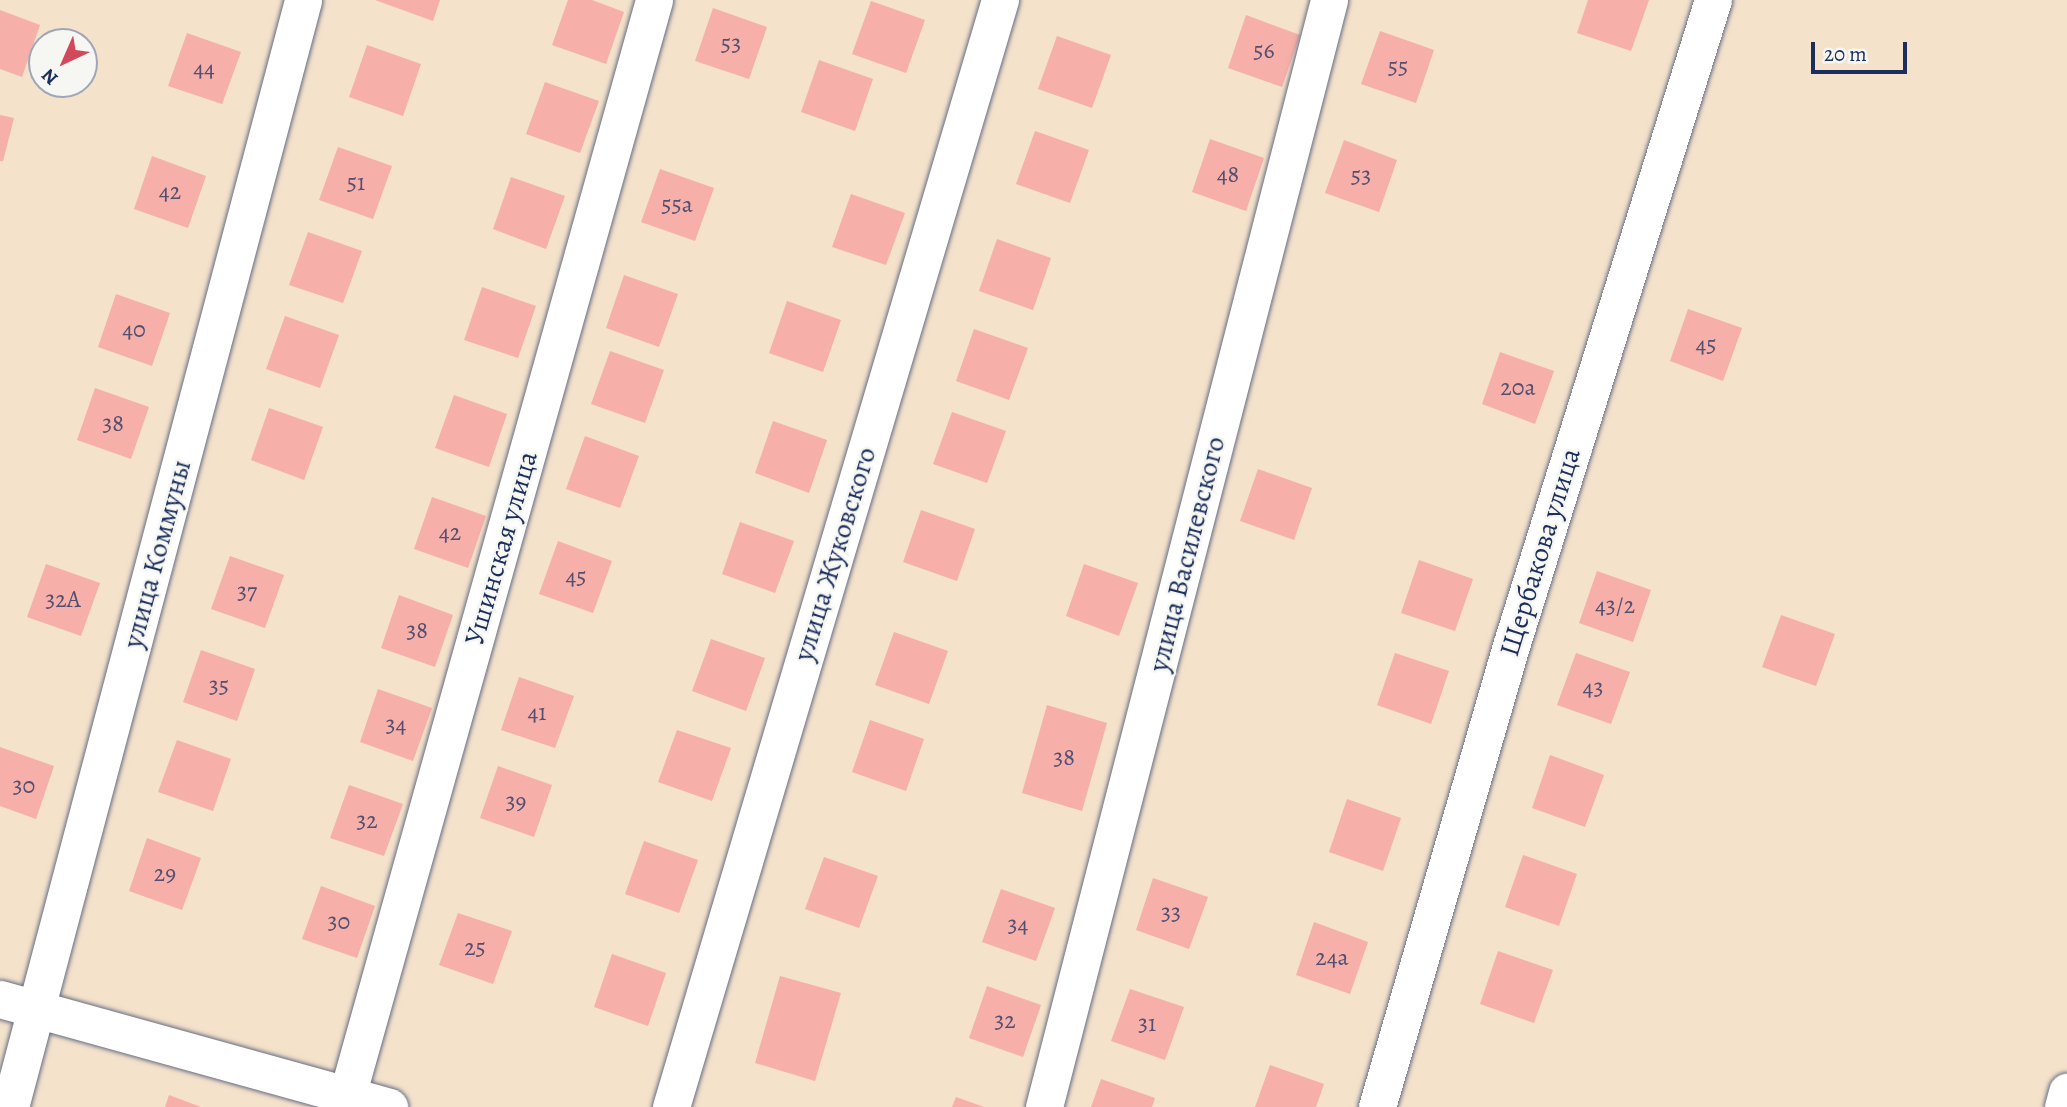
<!DOCTYPE html>
<meta charset="utf-8">
<style>
body{margin:0}
#map{position:relative;width:2067px;height:1107px;overflow:hidden;background:#f4e2cb;font-family:Alegreya,serif}
div>[style]{position:absolute}
.building>*{inset:0;background:#f6afa9}
.roads{filter:drop-shadow(0 0 2px #676e84) drop-shadow(0 0 2px #676e84)}
.minor>*{height:37px;margin:-18.5px;padding:0 18.5px;transform-origin:18.5px;border-radius:18.5px;background:#fff}
span{translate:-50% -50%;white-space:nowrap;text-align:center;line-height:1.15;-webkit-text-stroke:5px #f6f6f2;paint-order:stroke}
.number-label{font-size:24px;color:#524f71}
.number-label span{-webkit-text-stroke-width:0}
.street-label{font-size:28px;color:#1b2f5e}
.north{position:absolute;left:28px;top:28px;width:70px;height:70px;box-sizing:border-box;background:#f6f6f2;border:2px solid #9ea6b7;border-radius:50%;rotate:224deg;font-size:19px;font-weight:700;line-height:28px;text-align:center;color:#1b2f5e}
.north::after{content:'';display:block;margin:auto;width:24px;height:32px;background:#d1495b;clip-path:polygon(50% 0,100% 100%,50% 72%,0 100%)}
.scale{position:absolute;left:1811px;top:42px;width:96px;height:32px;box-sizing:border-box;border:4px solid #1b2f5e;border-top:0;padding-left:9px;font-size:21px;line-height:24px;white-space:nowrap;color:#1b2f5e;-webkit-text-stroke:5px #f6f6f2;paint-order:stroke}
</style>
<div id="map">
<div class="building">
<div style="clip-path:polygon(375px 0,440px 0,433px 21px)"></div>
<div style="clip-path:polygon(568px 0,592px 0,624px 12px,606px 64px,552px 45px)"></div>
<div style="clip-path:polygon(1588px 0,1649px 0,1631px 51px,1577px 33px)"></div>
<div style="clip-path:polygon(871px 1px,925px 20px,906px 73px,852px 54px)"></div>
<div style="clip-path:polygon(713px 8px,767px 27px,749px 79px,695px 61px)"></div>
<div style="clip-path:polygon(0 10px,40px 25px,22px 77px,0 69px)"></div>
<div style="clip-path:polygon(1246px 15px,1300px 35px,1282px 87px,1228px 68px)"></div>
<div style="clip-path:polygon(1380px 31px,1434px 50px,1416px 103px,1361px 84px)"></div>
<div style="clip-path:polygon(187px 33px,241px 52px,222px 104px,168px 86px)"></div>
<div style="clip-path:polygon(1057px 36px,1111px 55px,1092px 108px,1038px 89px)"></div>
<div style="clip-path:polygon(367px 45px,421px 64px,403px 116px,349px 97px)"></div>
<div style="clip-path:polygon(819px 60px,873px 79px,855px 131px,801px 112px)"></div>
<div style="clip-path:polygon(545px 82px,599px 101px,580px 153px,526px 134px)"></div>
<div style="clip-path:polygon(0 115px,14px 118px,3px 161px,0 161px)"></div>
<div style="clip-path:polygon(1035px 131px,1089px 150px,1070px 203px,1016px 184px)"></div>
<div style="clip-path:polygon(1210px 139px,1264px 158px,1246px 211px,1192px 192px)"></div>
<div style="clip-path:polygon(1344px 140px,1397px 160px,1379px 212px,1325px 193px)"></div>
<div style="clip-path:polygon(338px 147px,392px 166px,373px 219px,319px 200px)"></div>
<div style="clip-path:polygon(152px 156px,206px 176px,188px 228px,134px 209px)"></div>
<div style="clip-path:polygon(660px 169px,714px 188px,695px 241px,641px 222px)"></div>
<div style="clip-path:polygon(511px 177px,565px 196px,546px 249px,493px 229px)"></div>
<div style="clip-path:polygon(851px 194px,905px 213px,886px 265px,832px 247px)"></div>
<div style="clip-path:polygon(308px 232px,362px 251px,343px 303px,289px 285px)"></div>
<div style="clip-path:polygon(997px 239px,1051px 258px,1033px 310px,979px 291px)"></div>
<div style="clip-path:polygon(624px 275px,678px 294px,659px 347px,606px 328px)"></div>
<div style="clip-path:polygon(482px 287px,536px 306px,518px 358px,464px 340px)"></div>
<div style="clip-path:polygon(116px 294px,170px 313px,152px 366px,98px 347px)"></div>
<div style="clip-path:polygon(787px 301px,841px 320px,823px 372px,769px 353px)"></div>
<div style="clip-path:polygon(1688px 309px,1742px 328px,1723px 381px,1670px 361px)"></div>
<div style="clip-path:polygon(285px 316px,339px 335px,320px 388px,266px 369px)"></div>
<div style="clip-path:polygon(974px 329px,1028px 348px,1009px 400px,956px 381px)"></div>
<div style="clip-path:polygon(610px 351px,664px 370px,645px 423px,591px 404px)"></div>
<div style="clip-path:polygon(1500px 352px,1554px 371px,1535px 424px,1482px 404px)"></div>
<div style="clip-path:polygon(95px 388px,149px 407px,131px 459px,77px 440px)"></div>
<div style="clip-path:polygon(454px 395px,507px 414px,489px 467px,435px 448px)"></div>
<div style="clip-path:polygon(269px 408px,323px 427px,304px 480px,251px 460px)"></div>
<div style="clip-path:polygon(952px 412px,1006px 431px,987px 483px,933px 464px)"></div>
<div style="clip-path:polygon(773px 421px,827px 440px,809px 493px,755px 473px)"></div>
<div style="clip-path:polygon(585px 436px,639px 456px,620px 508px,566px 489px)"></div>
<div style="clip-path:polygon(1258px 469px,1312px 488px,1294px 540px,1240px 521px)"></div>
<div style="clip-path:polygon(432px 497px,486px 516px,468px 568px,414px 549px)"></div>
<div style="clip-path:polygon(921px 510px,975px 529px,957px 581px,903px 562px)"></div>
<div style="clip-path:polygon(740px 522px,794px 541px,775px 593px,722px 574px)"></div>
<div style="clip-path:polygon(558px 541px,612px 561px,593px 613px,539px 594px)"></div>
<div style="clip-path:polygon(230px 556px,284px 575px,265px 628px,211px 609px)"></div>
<div style="clip-path:polygon(1419px 560px,1473px 579px,1455px 631px,1401px 613px)"></div>
<div style="clip-path:polygon(46px 564px,100px 583px,81px 636px,27px 617px)"></div>
<div style="clip-path:polygon(1084px 564px,1138px 583px,1119px 636px,1066px 616px)"></div>
<div style="clip-path:polygon(1597px 571px,1651px 590px,1633px 642px,1579px 623px)"></div>
<div style="clip-path:polygon(399px 595px,453px 615px,435px 667px,381px 648px)"></div>
<div style="clip-path:polygon(1781px 615px,1835px 634px,1816px 686px,1762px 667px)"></div>
<div style="clip-path:polygon(894px 632px,948px 651px,929px 704px,875px 685px)"></div>
<div style="clip-path:polygon(711px 639px,765px 658px,746px 711px,692px 691px)"></div>
<div style="clip-path:polygon(201px 650px,255px 669px,237px 721px,183px 702px)"></div>
<div style="clip-path:polygon(1395px 653px,1449px 671px,1431px 724px,1377px 705px)"></div>
<div style="clip-path:polygon(1576px 653px,1630px 672px,1611px 724px,1557px 705px)"></div>
<div style="clip-path:polygon(519px 677px,574px 696px,555px 748px,501px 730px)"></div>
<div style="clip-path:polygon(378px 689px,432px 708px,413px 761px,360px 742px)"></div>
<div style="clip-path:polygon(1047px 705px,1107px 723px,1082px 811px,1022px 793px)"></div>
<div style="clip-path:polygon(870px 720px,924px 739px,906px 791px,852px 772px)"></div>
<div style="clip-path:polygon(677px 730px,731px 748px,712px 801px,658px 782px)"></div>
<div style="clip-path:polygon(177px 740px,231px 759px,213px 811px,158px 792px)"></div>
<div style="clip-path:polygon(0 747px,54px 766px,36px 819px,0 806px)"></div>
<div style="clip-path:polygon(1550px 755px,1604px 775px,1585px 827px,1532px 808px)"></div>
<div style="clip-path:polygon(498px 766px,552px 785px,534px 837px,480px 818px)"></div>
<div style="clip-path:polygon(349px 785px,403px 804px,384px 856px,330px 838px)"></div>
<div style="clip-path:polygon(1347px 799px,1401px 818px,1383px 871px,1329px 852px)"></div>
<div style="clip-path:polygon(147px 838px,201px 858px,182px 910px,129px 891px)"></div>
<div style="clip-path:polygon(644px 841px,698px 860px,679px 913px,625px 894px)"></div>
<div style="clip-path:polygon(1523px 855px,1577px 874px,1559px 926px,1505px 907px)"></div>
<div style="clip-path:polygon(824px 857px,878px 876px,859px 928px,805px 909px)"></div>
<div style="clip-path:polygon(1153px 878px,1208px 897px,1189px 949px,1136px 930px)"></div>
<div style="clip-path:polygon(321px 886px,375px 906px,357px 958px,302px 939px)"></div>
<div style="clip-path:polygon(1001px 889px,1055px 908px,1036px 961px,982px 942px)"></div>
<div style="clip-path:polygon(458px 913px,512px 931px,493px 984px,439px 965px)"></div>
<div style="clip-path:polygon(1314px 922px,1368px 942px,1350px 994px,1296px 975px)"></div>
<div style="clip-path:polygon(1498px 951px,1553px 970px,1534px 1023px,1480px 1004px)"></div>
<div style="clip-path:polygon(612px 954px,666px 973px,648px 1026px,594px 1007px)"></div>
<div style="clip-path:polygon(780px 976px,841px 993px,815px 1081px,755px 1063px)"></div>
<div style="clip-path:polygon(987px 986px,1041px 1005px,1023px 1057px,969px 1038px)"></div>
<div style="clip-path:polygon(1130px 989px,1184px 1007px,1165px 1060px,1111px 1041px)"></div>
<div style="clip-path:polygon(1270px 1065px,1324px 1084px,1316px 1107px,1255px 1107px)"></div>
<div style="clip-path:polygon(1101px 1079px,1155px 1098px,1152px 1107px,1091px 1107px)"></div>
<div style="clip-path:polygon(169px 1095px,201px 1107px,165px 1107px)"></div>
<div style="clip-path:polygon(956px 1097px,984px 1107px,952px 1107px)"></div>
</div>
<div class="roads">
<div class="minor">
<div style="left:0;top:999px;width:404px;rotate:15.5deg"></div>
<div style="left:347px;top:1096px;width:1138px;rotate:-74.35deg"></div>
<div style="left:10px;top:1107px;width:1145px;rotate:-75.17deg"></div>
<div style="left:671px;top:1107px;width:1155px;rotate:-73.45deg"></div>
<div style="left:1044px;top:1107px;width:1143px;rotate:-75.56deg"></div>
<div style="left:1377px;top:1107px;width:480px;rotate:-73.8deg"></div>
<div style="left:1511px;top:646px;width:677px;rotate:-72.64deg"></div>
<div style="left:2063px;top:1107px;width:16px;rotate:-75deg"></div>
</div>
</div>
<div class="number-label">
<span style="left:731px;top:44px">53</span>
<span style="left:1264px;top:51px">56</span>
<span style="left:1398px;top:67px">55</span>
<span style="left:204px;top:69px">44</span>
<span style="left:1228px;top:175px">48</span>
<span style="left:1361px;top:176px">53</span>
<span style="left:356px;top:183px">51</span>
<span style="left:170px;top:192px">42</span>
<span style="left:677px;top:205px">55а</span>
<span style="left:134px;top:330px">40</span>
<span style="left:1706px;top:345px">45</span>
<span style="left:1518px;top:388px">20а</span>
<span style="left:113px;top:424px">38</span>
<span style="left:450px;top:533px">42</span>
<span style="left:576px;top:577px">45</span>
<span style="left:247px;top:592px">37</span>
<span style="left:63px;top:600px">32А</span>
<span style="left:1615px;top:606px">43/2</span>
<span style="left:417px;top:631px">38</span>
<span style="left:219px;top:686px">35</span>
<span style="left:1593px;top:688px">43</span>
<span style="left:537px;top:713px">41</span>
<span style="left:396px;top:725px">34</span>
<span style="left:1064px;top:758px">38</span>
<span style="left:24px;top:786px">30</span>
<span style="left:516px;top:802px">39</span>
<span style="left:367px;top:821px">32</span>
<span style="left:165px;top:874px">29</span>
<span style="left:1171px;top:913px">33</span>
<span style="left:339px;top:922px">30</span>
<span style="left:1018px;top:925px">34</span>
<span style="left:475px;top:948px">25</span>
<span style="left:1332px;top:958px">24а</span>
<span style="left:1005px;top:1021px">32</span>
<span style="left:1147px;top:1024px">31</span>
</div>
<div class="street-label">
<span style="left:501px;top:548px;rotate:-74deg">Ушинская улица</span>
<span style="left:1540px;top:552px;rotate:-73deg">Щербакова улица</span>
<span style="left:157px;top:554px;rotate:-75deg">улица Коммуны</span>
<span style="left:835px;top:554px;rotate:-73deg">улица Жуковского</span>
<span style="left:1187px;top:554px;rotate:-76deg">улица Василевского</span>
</div>
<div class="north">N</div>
<div class="scale">20 m</div>
</div>
